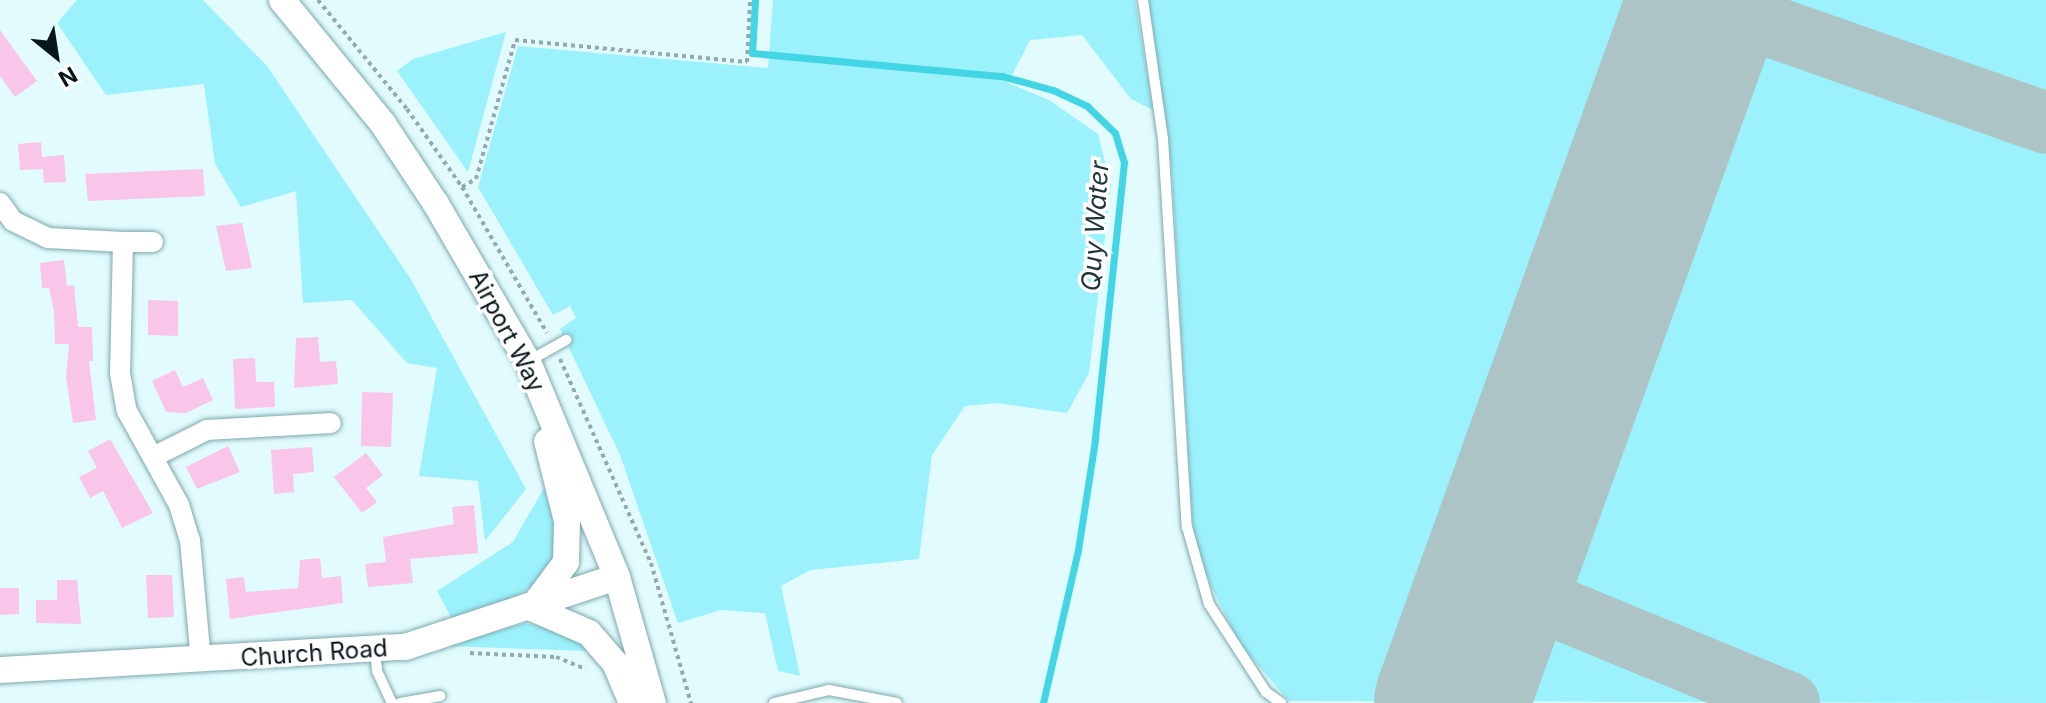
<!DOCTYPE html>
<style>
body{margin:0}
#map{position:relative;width:2046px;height:703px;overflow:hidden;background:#e1fbfe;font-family:Inter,sans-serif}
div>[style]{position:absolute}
.green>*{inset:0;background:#9bf1fc}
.stream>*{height:7px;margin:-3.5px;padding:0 3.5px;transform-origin:3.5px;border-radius:3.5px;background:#41d5e5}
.taxiway>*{height:62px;margin:-31px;padding:0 31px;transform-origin:31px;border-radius:31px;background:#adc4c7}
.runway>*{height:154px;margin:-77px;padding:0 77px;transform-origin:77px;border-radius:77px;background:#adc4c7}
.building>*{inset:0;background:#f9c6e9}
.path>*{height:4px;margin-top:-2px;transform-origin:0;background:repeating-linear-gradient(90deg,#94abad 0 4px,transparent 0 8px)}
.roads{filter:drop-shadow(0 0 2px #7ea8ad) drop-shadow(0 0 2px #7ea8ad)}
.service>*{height:10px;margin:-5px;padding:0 5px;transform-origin:5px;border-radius:5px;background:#fff}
.minor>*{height:20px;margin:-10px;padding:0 10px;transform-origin:10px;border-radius:10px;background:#fff}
.tertiary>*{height:26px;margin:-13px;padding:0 13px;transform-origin:13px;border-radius:13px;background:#fff}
span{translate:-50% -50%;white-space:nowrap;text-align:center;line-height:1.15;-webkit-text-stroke:7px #fff;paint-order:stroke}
.street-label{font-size:24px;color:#071719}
.water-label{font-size:26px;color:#1e3639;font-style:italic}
.north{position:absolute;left:16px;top:16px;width:80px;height:80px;-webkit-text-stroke:6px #fff;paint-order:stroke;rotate:150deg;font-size:22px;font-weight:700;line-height:32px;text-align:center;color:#071719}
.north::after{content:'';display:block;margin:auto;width:28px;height:36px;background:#071719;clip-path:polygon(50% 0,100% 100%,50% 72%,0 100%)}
</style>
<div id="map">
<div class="green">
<div style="clip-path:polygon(77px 0,203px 0,267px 66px,410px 278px,526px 489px,485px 541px,478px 481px,419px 476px,437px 368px,407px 363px,352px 300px,303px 303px,296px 191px,241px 207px,215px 164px,204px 84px,106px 95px,57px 23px)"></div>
<div style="clip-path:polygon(773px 0,1135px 0,1153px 110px,1131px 99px,1082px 35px,1030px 40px,1008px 83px,1049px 100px,1098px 134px,1111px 186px,1089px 373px,1067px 413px,996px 403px,965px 406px,932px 455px,919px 559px,810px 570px,781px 586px,800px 676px,778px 671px,765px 613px,721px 610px,678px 623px,620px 455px,560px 329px,576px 318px,570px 306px,553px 315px,478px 187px,518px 46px,768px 68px)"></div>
<div style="clip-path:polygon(1148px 0,2046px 0,2046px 703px,1289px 701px,1239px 643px,1200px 563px,1192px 520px,1172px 173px)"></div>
<div style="clip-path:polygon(506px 32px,468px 172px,397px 71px,413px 59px)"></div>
<div style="clip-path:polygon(544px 488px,557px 535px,551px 564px,537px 584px,509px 600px,452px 619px,437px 591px,513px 542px)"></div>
<div style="clip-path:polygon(525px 623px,571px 632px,589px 651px,448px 646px)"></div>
</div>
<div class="stream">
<div style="left:755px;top:0;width:53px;rotate:93.2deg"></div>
<div style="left:752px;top:53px;width:251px;rotate:5.3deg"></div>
<div style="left:1002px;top:76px;width:53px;rotate:15.4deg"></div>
<div style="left:1053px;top:90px;width:38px;rotate:25deg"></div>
<div style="left:1087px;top:106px;width:39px;rotate:44deg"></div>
<div style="left:1115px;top:133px;width:30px;rotate:73deg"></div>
<div style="left:1124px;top:162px;width:280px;rotate:96deg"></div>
<div style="left:1095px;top:440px;width:111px;rotate:98.8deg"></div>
<div style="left:1078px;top:550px;width:157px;rotate:102.9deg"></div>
</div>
<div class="taxiway">
<div style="left:1704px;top:3px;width:362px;rotate:19.3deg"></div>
<div style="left:1494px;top:582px;width:319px;rotate:22.3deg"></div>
</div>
<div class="runway">
<div style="left:1451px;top:703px;width:747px;rotate:-70.13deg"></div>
</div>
<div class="building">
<div style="clip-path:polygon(0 30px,37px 81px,15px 97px,0 76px)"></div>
<div style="clip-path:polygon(41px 142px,42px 157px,64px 155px,66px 182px,44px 183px,43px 169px,20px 170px,18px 144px)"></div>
<div style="clip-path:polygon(203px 169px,205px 196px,88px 201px,85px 174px)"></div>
<div style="clip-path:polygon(242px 223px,252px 268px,226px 271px,216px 226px)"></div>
<div style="clip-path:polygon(64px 260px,67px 286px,74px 285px,78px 327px,92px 327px,93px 361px,89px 361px,96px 420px,73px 423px,66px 377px,69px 344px,55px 344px,54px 311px,49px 288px,42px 288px,40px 263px)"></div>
<div style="clip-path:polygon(148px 300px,178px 301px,178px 336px,148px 335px)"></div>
<div style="clip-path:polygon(318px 337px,320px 362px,336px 361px,338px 384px,294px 388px,296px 338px)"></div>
<div style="clip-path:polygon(255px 358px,256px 382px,274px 382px,275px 407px,235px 409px,233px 359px)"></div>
<div style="clip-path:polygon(175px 370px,183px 387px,203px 378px,213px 400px,186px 413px,166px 412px,152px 381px)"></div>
<div style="clip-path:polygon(362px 392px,393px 393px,391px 447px,361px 446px)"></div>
<div style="clip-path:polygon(110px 439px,153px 513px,122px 528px,103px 491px,90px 498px,79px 477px,97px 468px,88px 451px)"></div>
<div style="clip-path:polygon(228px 446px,240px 472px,197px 489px,186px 467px)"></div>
<div style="clip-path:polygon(312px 447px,314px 472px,293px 474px,294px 492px,274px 494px,271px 450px)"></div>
<div style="clip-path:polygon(366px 453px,383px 475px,366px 488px,377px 502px,362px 513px,334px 477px)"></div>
<div style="clip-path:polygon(474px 505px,478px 553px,410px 559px,413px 583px,368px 587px,365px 564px,386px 562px,383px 537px,454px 524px,452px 507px)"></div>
<div style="clip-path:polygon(320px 558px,322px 578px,341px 576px,343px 603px,230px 619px,226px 579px,244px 577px,246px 592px,298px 588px,300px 560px)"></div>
<div style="clip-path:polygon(146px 575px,172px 575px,174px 617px,148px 618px)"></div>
<div style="clip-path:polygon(57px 580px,77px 580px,81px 624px,36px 623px,36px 600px,57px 600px)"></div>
<div style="clip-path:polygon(0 588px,19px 588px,19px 614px,0 615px)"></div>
</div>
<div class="path">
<div style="left:318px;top:0;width:141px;rotate:50.8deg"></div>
<div style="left:407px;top:109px;width:95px;rotate:54.8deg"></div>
<div style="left:462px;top:187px;width:169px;rotate:59.8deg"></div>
<div style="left:462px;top:187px;width:16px;rotate:-30deg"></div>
<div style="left:476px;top:179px;width:144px;rotate:-74.3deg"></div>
<div style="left:515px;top:40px;width:233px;rotate:5.4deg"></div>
<div style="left:747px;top:62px;width:62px;rotate:-87.2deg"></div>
<div style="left:560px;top:359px;width:223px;rotate:66deg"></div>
<div style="left:651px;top:563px;width:146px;rotate:74.1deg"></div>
<div style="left:470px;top:653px;width:86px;rotate:2.7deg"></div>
<div style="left:556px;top:657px;width:32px;rotate:22deg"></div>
</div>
<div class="roads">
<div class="service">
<div style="left:1143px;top:0;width:140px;rotate:81.8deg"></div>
<div style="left:1163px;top:139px;width:389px;rotate:86.5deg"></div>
<div style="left:1187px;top:527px;width:80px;rotate:74.1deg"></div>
<div style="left:1209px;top:604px;width:105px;rotate:57.1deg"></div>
<div style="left:1266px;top:692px;width:19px;rotate:36deg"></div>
<div style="left:529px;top:361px;width:43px;rotate:-29.6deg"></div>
<div style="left:375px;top:651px;width:20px;rotate:84deg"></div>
<div style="left:377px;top:671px;width:35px;rotate:65deg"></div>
<div style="left:400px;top:703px;width:41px;rotate:-9.9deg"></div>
<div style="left:774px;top:703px;width:57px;rotate:-13.3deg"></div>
<div style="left:829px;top:690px;width:69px;rotate:10.8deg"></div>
</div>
<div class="minor">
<div style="left:0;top:203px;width:22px;rotate:54deg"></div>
<div style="left:13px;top:221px;width:39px;rotate:26deg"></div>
<div style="left:48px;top:238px;width:75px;rotate:3.1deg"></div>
<div style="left:123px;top:242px;width:131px;rotate:91.3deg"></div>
<div style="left:120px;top:373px;width:39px;rotate:80deg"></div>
<div style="left:127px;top:411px;width:107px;rotate:61deg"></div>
<div style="left:179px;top:505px;width:37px;rotate:73deg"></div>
<div style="left:190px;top:540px;width:121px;rotate:84.8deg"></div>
<div style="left:123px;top:242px;width:30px"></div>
<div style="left:153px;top:457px;width:60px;rotate:-26.6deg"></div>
<div style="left:207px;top:430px;width:124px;rotate:-3.2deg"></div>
</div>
<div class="tertiary">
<div style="left:282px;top:0;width:160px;rotate:50.8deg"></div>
<div style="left:383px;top:124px;width:96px;rotate:56.5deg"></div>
<div style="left:436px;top:204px;width:183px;rotate:59.8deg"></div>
<div style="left:528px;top:362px;width:233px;rotate:67.5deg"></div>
<div style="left:617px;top:577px;width:131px;rotate:74.1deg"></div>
<div style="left:532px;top:608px;width:57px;rotate:-53.5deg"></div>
<div style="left:566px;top:562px;width:41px;rotate:-88.6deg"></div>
<div style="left:567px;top:521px;width:82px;rotate:-104deg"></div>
<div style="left:532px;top:608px;width:62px;rotate:23.7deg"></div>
<div style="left:589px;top:633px;width:40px;rotate:49deg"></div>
<div style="left:615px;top:663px;width:43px;rotate:67deg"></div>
<div style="left:0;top:670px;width:406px;rotate:-3.3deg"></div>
<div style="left:405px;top:647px;width:223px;rotate:-18.3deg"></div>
</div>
</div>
<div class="street-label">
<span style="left:507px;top:331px;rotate:62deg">Airport Way</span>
<span style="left:314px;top:653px;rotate:-4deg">Church Road</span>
</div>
<div class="water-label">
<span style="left:1095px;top:226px;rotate:-86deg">Quy Water</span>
</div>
<div class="north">N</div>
</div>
